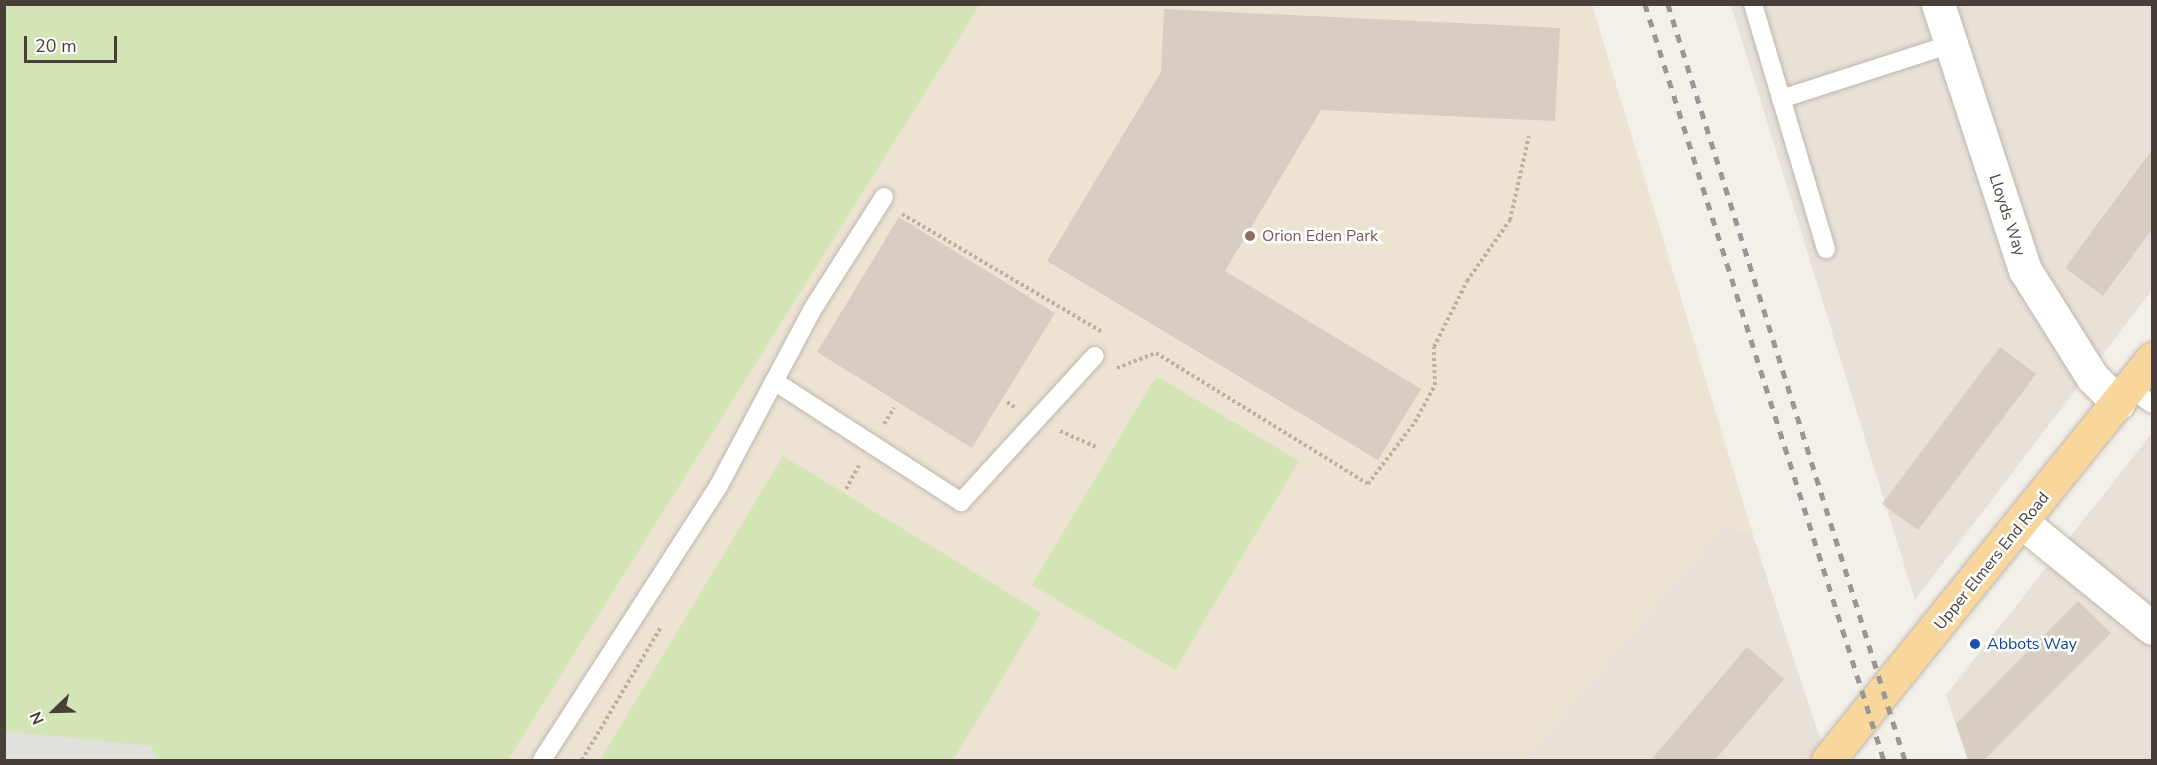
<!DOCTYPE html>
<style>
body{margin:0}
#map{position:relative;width:2157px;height:765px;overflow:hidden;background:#f3efe9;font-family:"Nunito Sans",sans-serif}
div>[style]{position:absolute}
.residential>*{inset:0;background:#e7e1d7}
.education>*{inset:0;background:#ece3d3}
.green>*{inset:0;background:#d3e5b4}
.parking>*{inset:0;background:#e2e0dd}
.building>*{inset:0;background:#d7cdc2}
.path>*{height:4px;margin-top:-2px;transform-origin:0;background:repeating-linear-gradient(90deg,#bfb09e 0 3px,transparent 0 6px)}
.roads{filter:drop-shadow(0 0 2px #beb6ac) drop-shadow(0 0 2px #beb6ac)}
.service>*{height:18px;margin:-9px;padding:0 9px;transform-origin:9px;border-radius:9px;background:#fff}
.minor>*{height:33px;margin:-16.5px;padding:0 16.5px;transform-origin:16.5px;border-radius:16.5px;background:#fff}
.primary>*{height:33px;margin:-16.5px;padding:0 16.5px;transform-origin:16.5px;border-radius:16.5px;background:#f9d69c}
.rail>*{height:4.5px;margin-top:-2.25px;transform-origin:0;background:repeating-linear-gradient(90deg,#979797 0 8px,transparent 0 16px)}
.dots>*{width:16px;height:16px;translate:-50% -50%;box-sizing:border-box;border:3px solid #fff;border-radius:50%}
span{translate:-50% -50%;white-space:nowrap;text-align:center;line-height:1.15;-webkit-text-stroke:5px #fff;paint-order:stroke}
.street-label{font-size:16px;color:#473f38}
.education-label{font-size:16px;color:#785e54}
.left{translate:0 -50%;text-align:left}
.transit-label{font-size:16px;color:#164399}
.frame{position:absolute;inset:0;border:6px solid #473f38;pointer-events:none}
.north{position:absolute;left:24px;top:681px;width:60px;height:60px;-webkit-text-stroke:4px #fff;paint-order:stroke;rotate:247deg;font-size:16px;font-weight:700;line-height:24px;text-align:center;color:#473f38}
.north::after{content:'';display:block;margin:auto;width:21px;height:27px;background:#473f38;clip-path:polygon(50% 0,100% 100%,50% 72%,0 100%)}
.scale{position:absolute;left:24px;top:36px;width:93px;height:27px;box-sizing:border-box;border:3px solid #473f38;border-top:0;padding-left:8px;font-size:18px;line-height:21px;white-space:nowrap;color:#473f38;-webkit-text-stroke:4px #fff;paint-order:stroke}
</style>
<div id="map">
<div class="residential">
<div style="clip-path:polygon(1731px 5px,2152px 5px,2152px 290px,1915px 600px)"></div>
<div style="clip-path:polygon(2152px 433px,2152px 760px,1968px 760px,1946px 695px)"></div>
<div style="clip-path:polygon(1722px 528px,1752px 532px,1827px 760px,1525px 760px)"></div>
</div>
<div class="education">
<div style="clip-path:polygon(980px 5px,1592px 5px,1752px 532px,1722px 528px,1525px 760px,508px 760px)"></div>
</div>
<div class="green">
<div style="clip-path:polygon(4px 5px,980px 5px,508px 760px,5px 760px)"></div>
<div style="clip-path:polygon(1156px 376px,1299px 461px,1175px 670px,1032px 585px)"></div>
<div style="clip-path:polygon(783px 456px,1041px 613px,953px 760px,600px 760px)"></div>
</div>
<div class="parking">
<div style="clip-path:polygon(5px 731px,151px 746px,158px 760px,5px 760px)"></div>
</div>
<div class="building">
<div style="clip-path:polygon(1164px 9px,1560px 28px,1555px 121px,1321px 110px,1225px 271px,1421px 389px,1378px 460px,1047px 261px,1161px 72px)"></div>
<div style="clip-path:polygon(2152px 150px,2152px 229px,2103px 296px,2065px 268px)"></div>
<div style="clip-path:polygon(899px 217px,1055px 313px,972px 448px,817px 352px)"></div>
<div style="clip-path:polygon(2000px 347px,2036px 374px,1918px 530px,1882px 504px)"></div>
<div style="clip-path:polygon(2078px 601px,2111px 633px,1984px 760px,1968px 760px,1956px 724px)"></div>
<div style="clip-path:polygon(1747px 647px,1784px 679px,1715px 760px,1651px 760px)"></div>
</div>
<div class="path">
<div style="left:902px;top:214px;width:232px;rotate:30.5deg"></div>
<div style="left:1117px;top:368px;width:42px;rotate:-21deg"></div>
<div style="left:1156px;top:353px;width:249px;rotate:31.7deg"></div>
<div style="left:1368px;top:484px;width:78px;rotate:-52.8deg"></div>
<div style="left:1415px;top:422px;width:42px;rotate:-61.6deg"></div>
<div style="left:1435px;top:385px;width:38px;rotate:-92deg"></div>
<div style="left:1434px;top:347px;width:74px;rotate:-63.4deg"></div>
<div style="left:1467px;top:281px;width:75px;rotate:-54.8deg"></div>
<div style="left:1510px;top:220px;width:86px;rotate:-77.3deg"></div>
<div style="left:1007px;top:402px;width:11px;rotate:34deg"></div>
<div style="left:884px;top:424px;width:19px;rotate:-58deg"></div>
<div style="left:1060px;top:431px;width:39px;rotate:24deg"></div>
<div style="left:846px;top:489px;width:29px;rotate:-61deg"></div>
<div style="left:582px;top:760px;width:155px;rotate:-59.3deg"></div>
</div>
<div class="roads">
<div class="service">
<div style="left:1753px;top:4px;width:256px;rotate:73.4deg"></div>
<div style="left:1781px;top:99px;width:179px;rotate:-17.9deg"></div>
<div style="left:774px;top:381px;width:223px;rotate:32.9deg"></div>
<div style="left:961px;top:502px;width:198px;rotate:-47.5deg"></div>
<div style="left:2130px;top:388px;width:27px;rotate:36deg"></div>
<div style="left:542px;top:760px;width:325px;rotate:-57.2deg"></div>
<div style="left:718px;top:487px;width:200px;rotate:-62deg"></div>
<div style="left:812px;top:310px;width:134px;rotate:-57.5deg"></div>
</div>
<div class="minor">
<div style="left:1938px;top:4px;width:280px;rotate:71.9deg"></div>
<div style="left:2025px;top:270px;width:126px;rotate:57.9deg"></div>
<div style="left:2092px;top:377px;width:37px;rotate:45deg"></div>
<div style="left:2023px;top:523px;width:166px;rotate:39.1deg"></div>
</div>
<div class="primary">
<div style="left:1828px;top:760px;width:516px;rotate:-51.06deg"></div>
</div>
</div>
<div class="rail">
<div style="left:1645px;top:4px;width:793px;rotate:72.46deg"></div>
<div style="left:1668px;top:4px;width:792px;rotate:72.59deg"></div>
</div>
<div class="dots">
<div style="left:1250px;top:236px;background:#8d6e63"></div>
<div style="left:1975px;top:644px;background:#1a4fb4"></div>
</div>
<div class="street-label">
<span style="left:2007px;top:215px;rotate:72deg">Lloyds Way</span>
<span style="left:1992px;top:561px;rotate:-51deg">Upper Elmers End Road</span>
</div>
<div class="education-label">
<span class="left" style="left:1262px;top:236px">Orion Eden Park</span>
</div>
<div class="transit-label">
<span class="left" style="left:1987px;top:644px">Abbots Way</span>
</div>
<div class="frame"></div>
<div class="north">N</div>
<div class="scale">20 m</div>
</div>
